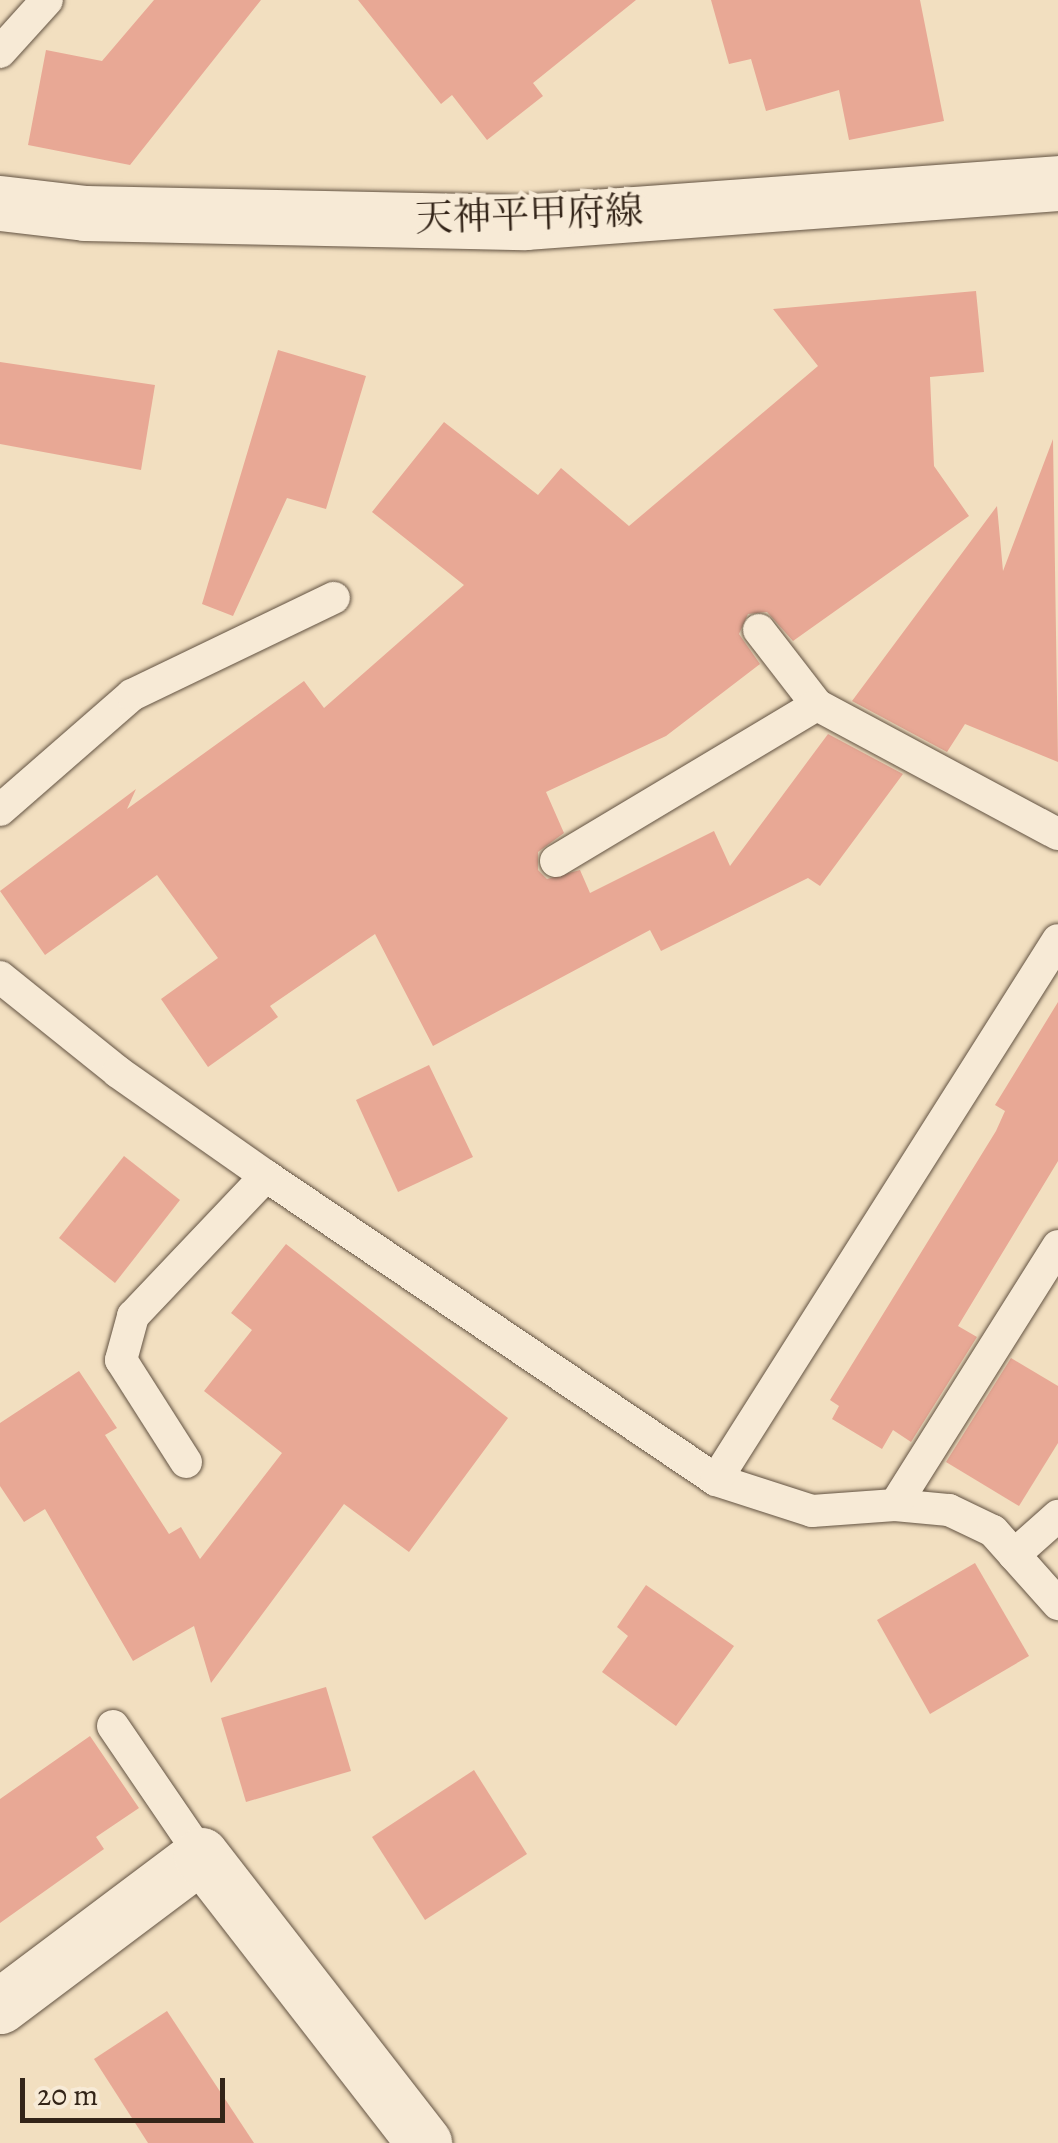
<!DOCTYPE html>
<meta charset="utf-8">
<style>
body{margin:0}
#map{position:relative;width:1058px;height:2143px;overflow:hidden;background:#f2dfc0;font-family:Alegreya,"Noto Serif JP",serif}
div>[style]{position:absolute}
.building>*{inset:0;background:#e8a895}
.roads{filter:drop-shadow(0 0 2px #635342) drop-shadow(0 0 2px #635342)}
.lane>*{height:32px;margin:-16px;padding:0 16px;transform-origin:16px;border-radius:16px;background:#f7ead6}
.street>*{height:55px;margin:-27.5px;padding:0 27.5px;transform-origin:27.5px;border-radius:27.5px;background:#f7ead6}
.secondary>*{height:55px;margin:-27.5px;padding:0 27.5px;transform-origin:27.5px;border-radius:27.5px;background:#f7ead6}
span{translate:-50% -50%;white-space:nowrap;text-align:center;line-height:1.15;-webkit-text-stroke:9px #f7ead6;paint-order:stroke}
.street-label{font-size:38px;color:#332418}
.scale{position:absolute;left:20px;top:2078px;width:205px;height:45px;box-sizing:border-box;border:5px solid #332418;border-top:0;padding-left:12px;font-size:30px;line-height:35px;white-space:nowrap;color:#332418;-webkit-text-stroke:8px #f7ead6;paint-order:stroke}
</style>
<div id="map">
<div class="building">
<div style="clip-path:polygon(154px 0,261px 0,130px 165px,28px 145px,46px 50px,102px 61px)"></div>
<div style="clip-path:polygon(358px 0,636px 0,533px 83px,543px 96px,487px 140px,452px 95px,441px 104px)"></div>
<div style="clip-path:polygon(711px 0,920px 0,944px 121px,849px 140px,839px 90px,766px 111px,751px 59px,729px 64px)"></div>
<div style="clip-path:polygon(976px 291px,984px 372px,930px 377px,934px 466px,969px 516px,793px 641px,767px 612px,748px 614px,739px 634px,760px 664px,666px 736px,546px 792px,564px 833px,538px 852px,538px 870px,547px 879px,580px 870px,590px 893px,714px 831px,730px 866px,828px 734px,903px 774px,820px 886px,808px 878px,661px 951px,650px 930px,433px 1046px,375px 934px,270px 1006px,278px 1017px,208px 1067px,161px 999px,218px 958px,157px 875px,45px 955px,0 891px,136px 789px,127px 809px,304px 681px,324px 708px,464px 585px,372px 512px,444px 422px,538px 495px,561px 468px,629px 526px,818px 366px,773px 309px)"></div>
<div style="clip-path:polygon(278px 350px,366px 376px,326px 509px,287px 498px,233px 616px,202px 604px)"></div>
<div style="clip-path:polygon(0 362px,155px 385px,141px 470px,0 444px)"></div>
<div style="clip-path:polygon(1053px 439px,1058px 762px,965px 724px,947px 752px,852px 701px,997px 506px,1003px 571px)"></div>
<div style="clip-path:polygon(1058px 1002px,1058px 1161px,958px 1326px,977px 1337px,911px 1442px,893px 1430px,882px 1449px,832px 1419px,839px 1406px,830px 1400px,996px 1131px,1005px 1111px,995px 1105px)"></div>
<div style="clip-path:polygon(429px 1065px,473px 1157px,398px 1192px,356px 1100px)"></div>
<div style="clip-path:polygon(124px 1156px,180px 1200px,115px 1283px,59px 1238px)"></div>
<div style="clip-path:polygon(286px 1244px,508px 1418px,409px 1552px,344px 1504px,211px 1683px,194px 1626px,133px 1661px,45px 1509px,24px 1522px,0 1486px,0 1423px,79px 1371px,117px 1428px,105px 1435px,169px 1534px,181px 1527px,200px 1559px,282px 1453px,204px 1391px,252px 1330px,231px 1313px)"></div>
<div style="clip-path:polygon(1011px 1358px,1058px 1386px,1058px 1443px,1019px 1506px,946px 1462px)"></div>
<div style="clip-path:polygon(975px 1563px,1029px 1656px,930px 1714px,877px 1620px)"></div>
<div style="clip-path:polygon(646px 1585px,734px 1646px,676px 1726px,602px 1672px,628px 1636px,617px 1627px)"></div>
<div style="clip-path:polygon(326px 1687px,351px 1771px,246px 1802px,221px 1718px)"></div>
<div style="clip-path:polygon(90px 1736px,139px 1808px,96px 1837px,104px 1849px,0 1923px,0 1799px)"></div>
<div style="clip-path:polygon(474px 1770px,527px 1854px,425px 1920px,372px 1837px)"></div>
<div style="clip-path:polygon(167px 2011px,254px 2143px,148px 2143px,94px 2059px)"></div>
</div>
<div class="roads">
<div class="lane">
<div style="left:0;top:52px;width:70px;rotate:-47.9deg"></div>
<div style="left:759px;top:630px;width:95px;rotate:52.3deg"></div>
<div style="left:817px;top:705px;width:273px;rotate:28.2deg"></div>
<div style="left:0;top:810px;width:175px;rotate:-41.1deg"></div>
<div style="left:132px;top:695px;width:224px;rotate:-25.7deg"></div>
<div style="left:556px;top:861px;width:304px;rotate:-30.9deg"></div>
<div style="left:0;top:977px;width:151px;rotate:38.8deg"></div>
<div style="left:118px;top:1072px;width:181px;rotate:35.1deg"></div>
<div style="left:266px;top:1176px;width:543px;rotate:34.04deg"></div>
<div style="left:716px;top:1480px;width:101px;rotate:17.9deg"></div>
<div style="left:812px;top:1511px;width:83px;rotate:-4.1deg"></div>
<div style="left:895px;top:1505px;width:54px;rotate:5.3deg"></div>
<div style="left:949px;top:1510px;width:49px;rotate:25.5deg"></div>
<div style="left:993px;top:1531px;width:98px;rotate:48.3deg"></div>
<div style="left:186px;top:1462px;width:121px;rotate:-122.5deg"></div>
<div style="left:121px;top:1360px;width:46px;rotate:-74.7deg"></div>
<div style="left:133px;top:1316px;width:193px;rotate:-46.5deg"></div>
<div style="left:716px;top:1480px;width:639px;rotate:-57.65deg"></div>
<div style="left:895px;top:1505px;width:306px;rotate:-57.8deg"></div>
<div style="left:1014px;top:1555px;width:59px;rotate:-41.6deg"></div>
<div style="left:113px;top:1726px;width:156px;rotate:55.7deg"></div>
</div>
<div class="street">
<div style="left:0;top:2006px;width:251px;rotate:-36.9deg"></div>
<div style="left:201px;top:1855px;width:364px;rotate:52.2deg"></div>
</div>
<div class="secondary">
<div style="left:0;top:203px;width:86px;rotate:6.7deg"></div>
<div style="left:85px;top:213px;width:440px;rotate:1.2deg"></div>
<div style="left:525px;top:222px;width:534px;rotate:-4.18deg"></div>
</div>
</div>
<div class="street-label">
<span style="left:529px;top:215px;rotate:-2deg">天神平甲府線</span>
</div>
<div class="scale">20 m</div>
</div>
